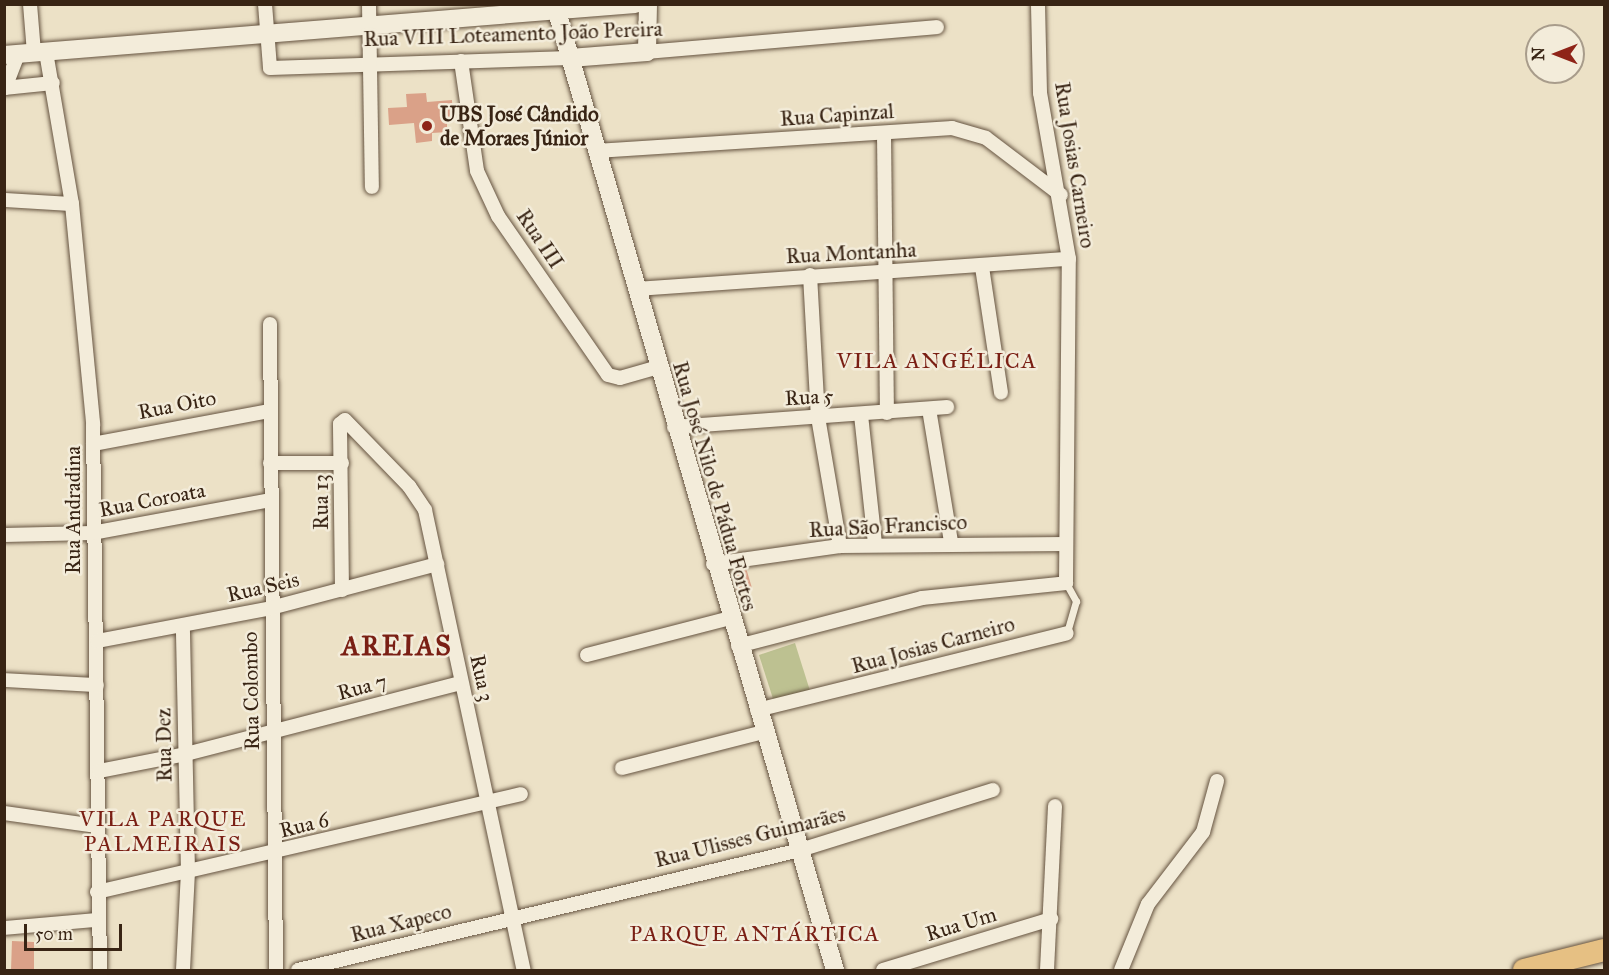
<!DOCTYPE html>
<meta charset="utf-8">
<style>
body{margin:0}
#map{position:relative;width:1609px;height:975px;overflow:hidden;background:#ece1c6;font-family:"IM FELL Great Primer",serif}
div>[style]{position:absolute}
.green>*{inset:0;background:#bdc191}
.building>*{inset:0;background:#daa188}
.roads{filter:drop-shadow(0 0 2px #655340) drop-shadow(0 0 2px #655340)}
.service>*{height:7px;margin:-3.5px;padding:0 3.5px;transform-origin:3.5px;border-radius:3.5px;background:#f3ecda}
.minor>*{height:14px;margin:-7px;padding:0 7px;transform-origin:7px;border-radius:7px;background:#f3ecda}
.tertiary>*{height:18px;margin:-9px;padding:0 9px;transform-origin:9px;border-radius:9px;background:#f3ecda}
.primary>*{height:22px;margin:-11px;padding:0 11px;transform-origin:11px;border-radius:11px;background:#e6c083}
.dots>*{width:16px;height:16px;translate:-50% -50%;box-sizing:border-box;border:3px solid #f3ecda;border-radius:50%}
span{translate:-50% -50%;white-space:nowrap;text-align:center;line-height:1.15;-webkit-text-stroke:5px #f3ecda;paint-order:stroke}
.street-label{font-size:21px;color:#382414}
.poi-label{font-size:21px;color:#382414;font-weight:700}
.left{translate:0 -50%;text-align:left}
.neighbourhood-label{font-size:22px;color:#7a1f14;letter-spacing:1.5px}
.district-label{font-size:27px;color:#7a1f14;font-weight:700;letter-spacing:1.5px}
.frame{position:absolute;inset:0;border:6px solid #382414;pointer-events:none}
.north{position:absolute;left:1525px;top:24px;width:60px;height:60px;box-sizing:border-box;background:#f3ecda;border:2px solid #a89c8b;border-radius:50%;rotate:270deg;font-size:16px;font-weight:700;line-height:24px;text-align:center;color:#382414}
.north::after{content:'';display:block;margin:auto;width:21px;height:27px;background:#8f2418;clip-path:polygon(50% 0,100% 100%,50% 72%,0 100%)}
.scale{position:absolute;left:24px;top:924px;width:98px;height:27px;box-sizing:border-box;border:3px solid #382414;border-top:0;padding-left:8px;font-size:18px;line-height:21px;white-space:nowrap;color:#382414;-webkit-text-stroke:4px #f3ecda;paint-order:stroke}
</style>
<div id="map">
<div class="green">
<div style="clip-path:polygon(795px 643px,811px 694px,775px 705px,759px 655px)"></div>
</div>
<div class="building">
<div style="clip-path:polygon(426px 93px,427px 102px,452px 100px,453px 121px,447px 121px,447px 132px,432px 133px,432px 141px,416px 143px,414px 123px,389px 125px,388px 108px,407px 107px,406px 94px)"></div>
<div style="clip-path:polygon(746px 568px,752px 588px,737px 593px,732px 573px)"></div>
<div style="clip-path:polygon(12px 941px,34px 942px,34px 970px,11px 970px)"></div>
</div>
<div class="roads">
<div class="service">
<div style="left:1066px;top:583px;width:21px;rotate:61deg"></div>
<div style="left:1076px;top:601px;width:33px;rotate:106deg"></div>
</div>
<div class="minor">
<div style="left:30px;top:4px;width:49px;rotate:85.3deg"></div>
<div style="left:265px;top:4px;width:64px;rotate:85.5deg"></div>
<div style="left:270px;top:68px;width:300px;rotate:-1.9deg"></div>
<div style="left:369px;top:4px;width:183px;rotate:89.1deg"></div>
<div style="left:46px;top:52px;width:154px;rotate:80.3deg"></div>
<div style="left:72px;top:204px;width:221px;rotate:84.5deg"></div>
<div style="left:93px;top:424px;width:546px;rotate:89.27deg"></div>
<div style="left:647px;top:52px;width:291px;rotate:-4.9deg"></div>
<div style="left:461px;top:61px;width:111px;rotate:81.7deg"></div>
<div style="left:477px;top:171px;width:50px;rotate:65deg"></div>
<div style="left:498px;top:216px;width:193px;rotate:55.3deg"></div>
<div style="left:608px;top:375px;width:12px;rotate:14deg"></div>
<div style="left:620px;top:378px;width:40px;rotate:-16deg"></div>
<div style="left:4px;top:88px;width:49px;rotate:-5.8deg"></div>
<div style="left:5px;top:88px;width:36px;rotate:-69deg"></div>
<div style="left:884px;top:133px;width:280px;rotate:89.4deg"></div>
<div style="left:596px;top:151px;width:357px;rotate:-3.7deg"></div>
<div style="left:952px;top:128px;width:35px;rotate:16deg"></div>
<div style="left:986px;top:138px;width:94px;rotate:37.2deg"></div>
<div style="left:4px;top:200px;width:68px;rotate:3.4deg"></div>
<div style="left:982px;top:267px;width:127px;rotate:81.4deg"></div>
<div style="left:810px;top:275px;width:142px;rotate:86.8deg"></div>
<div style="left:818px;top:417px;width:131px;rotate:80.3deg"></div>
<div style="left:636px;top:289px;width:434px;rotate:-4deg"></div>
<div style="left:270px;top:324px;width:646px;rotate:89.47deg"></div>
<div style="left:929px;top:409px;width:135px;rotate:80.6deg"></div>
<div style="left:861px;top:415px;width:130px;rotate:83.8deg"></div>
<div style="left:674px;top:427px;width:274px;rotate:-4.2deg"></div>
<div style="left:93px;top:444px;width:180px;rotate:-10.6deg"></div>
<div style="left:270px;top:463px;width:72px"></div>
<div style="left:4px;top:535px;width:88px;rotate:-1.3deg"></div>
<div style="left:92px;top:533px;width:181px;rotate:-10.5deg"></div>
<div style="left:713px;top:564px;width:128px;rotate:-8.1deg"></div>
<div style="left:840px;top:546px;width:226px;rotate:-0.5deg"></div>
<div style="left:342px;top:590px;width:166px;rotate:-90.7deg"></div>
<div style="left:340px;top:424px;width:6px;rotate:-39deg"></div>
<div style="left:345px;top:420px;width:92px;rotate:45.9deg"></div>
<div style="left:409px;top:486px;width:29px;rotate:56deg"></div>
<div style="left:425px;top:510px;width:471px;rotate:77.9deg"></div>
<div style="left:97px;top:641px;width:177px;rotate:-10.7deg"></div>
<div style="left:271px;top:608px;width:172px;rotate:-14.8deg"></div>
<div style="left:738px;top:646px;width:190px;rotate:-14.6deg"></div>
<div style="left:922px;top:598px;width:145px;rotate:-5.9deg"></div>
<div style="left:1066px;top:583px;width:324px;rotate:-89.5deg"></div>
<div style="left:1069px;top:259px;width:169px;rotate:-99.9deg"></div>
<div style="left:1040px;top:93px;width:89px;rotate:-91.3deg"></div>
<div style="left:587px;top:655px;width:148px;rotate:-14.5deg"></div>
<div style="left:4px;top:680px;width:93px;rotate:3.1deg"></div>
<div style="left:757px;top:710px;width:319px;rotate:-13.9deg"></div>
<div style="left:622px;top:768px;width:146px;rotate:-14.3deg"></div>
<div style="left:99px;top:771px;width:89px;rotate:-11.1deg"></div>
<div style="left:186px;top:754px;width:284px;rotate:-14.5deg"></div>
<div style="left:4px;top:813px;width:94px;rotate:8deg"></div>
<div style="left:97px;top:892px;width:435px;rotate:-13deg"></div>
<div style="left:4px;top:928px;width:92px;rotate:-5deg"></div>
<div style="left:183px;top:970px;width:98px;rotate:-87.1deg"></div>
<div style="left:188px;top:872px;width:246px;rotate:-91.2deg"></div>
<div style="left:298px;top:970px;width:516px;rotate:-13.44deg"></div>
<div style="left:800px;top:850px;width:202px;rotate:-17.3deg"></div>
<div style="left:883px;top:970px;width:176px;rotate:-16.9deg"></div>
<div style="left:1047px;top:970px;width:164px;rotate:-87.2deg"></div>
<div style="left:1121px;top:970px;width:71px;rotate:-67.8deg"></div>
<div style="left:1148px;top:904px;width:91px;rotate:-52.6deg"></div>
<div style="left:1203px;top:832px;width:53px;rotate:-74.6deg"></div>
</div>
<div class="tertiary">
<div style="left:557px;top:12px;width:998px;rotate:73.82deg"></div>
<div style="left:4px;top:55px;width:633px;rotate:-4.62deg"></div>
<div style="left:570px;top:58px;width:77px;rotate:-4.5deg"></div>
<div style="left:647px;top:52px;width:48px;rotate:-88.8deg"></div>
</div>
<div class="primary">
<div style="left:1524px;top:970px;width:82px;rotate:-14deg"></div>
</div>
</div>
<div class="dots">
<div style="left:427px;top:126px;background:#8f2418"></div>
</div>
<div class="street-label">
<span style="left:513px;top:34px;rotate:-2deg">Rua VIII Loteamento João Pereira</span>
<span style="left:837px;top:115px;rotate:-4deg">Rua Capinzal</span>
<span style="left:1075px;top:165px;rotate:81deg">Rua Josias Carneiro</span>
<span style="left:540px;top:239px;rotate:56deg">Rua III</span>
<span style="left:851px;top:253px;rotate:-3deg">Rua Montanha</span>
<span style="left:809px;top:397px;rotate:-3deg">Rua 5</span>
<span style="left:177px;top:405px;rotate:-11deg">Rua Oito</span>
<span style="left:715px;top:486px;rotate:74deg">Rua José Nilo de Pádua Fortes</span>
<span style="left:152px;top:500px;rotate:-11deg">Rua Coroata</span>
<span style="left:321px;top:502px;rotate:-90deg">Rua 13</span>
<span style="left:73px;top:510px;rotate:-90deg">Rua Andradina</span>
<span style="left:888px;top:526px;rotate:-3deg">Rua São Francisco</span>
<span style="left:263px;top:587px;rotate:-13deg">Rua Seis</span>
<span style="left:933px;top:645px;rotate:-15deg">Rua Josias Carneiro</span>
<span style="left:482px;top:678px;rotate:78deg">Rua 3</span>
<span style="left:362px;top:687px;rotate:-15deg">Rua 7</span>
<span style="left:251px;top:691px;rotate:-91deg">Rua Colombo</span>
<span style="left:164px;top:745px;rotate:-91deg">Rua Dez</span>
<span style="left:304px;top:825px;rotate:-14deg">Rua 6</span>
<span style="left:750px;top:837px;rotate:-14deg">Rua Ulisses Guimarães</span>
<span style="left:401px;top:923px;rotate:-14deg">Rua Xapeco</span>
<span style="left:961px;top:924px;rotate:-17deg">Rua Um</span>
</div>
<div class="poi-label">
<span class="left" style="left:440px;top:126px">UBS José Cândido<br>de Moraes Júnior</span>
</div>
<div class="neighbourhood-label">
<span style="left:937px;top:361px">VILA ANGÉLICA</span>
<span style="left:163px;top:831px">VILA PARQUE<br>PALMEIRAIS</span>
<span style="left:755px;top:934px">PARQUE ANTÁRTICA</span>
</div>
<div class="district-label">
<span style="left:397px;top:646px">AREIAS</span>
</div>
<div class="frame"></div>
<div class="north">N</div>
<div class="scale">50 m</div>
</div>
